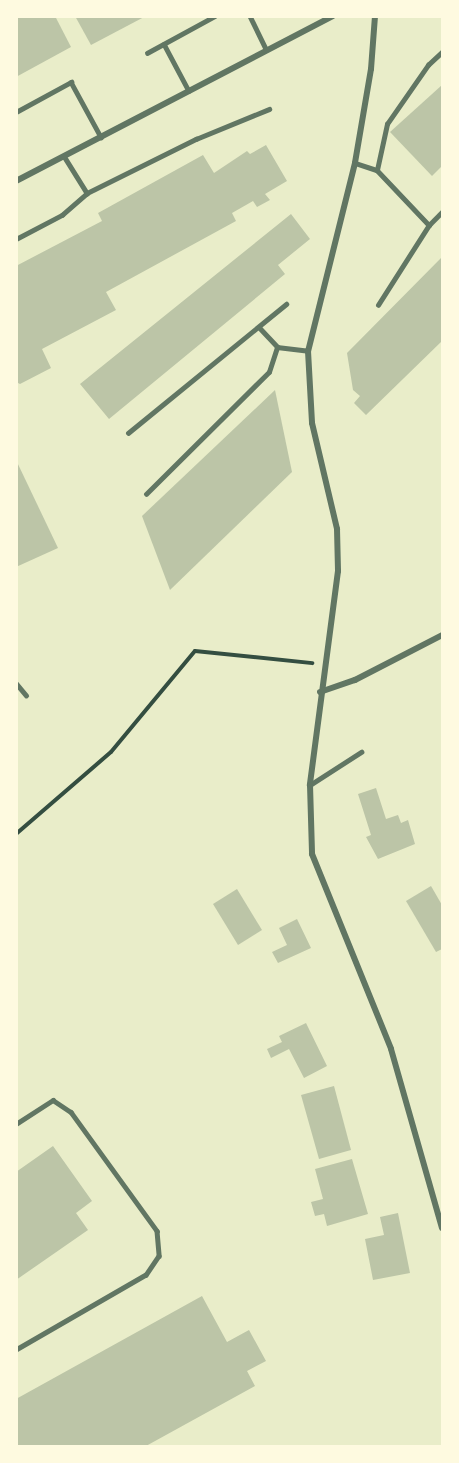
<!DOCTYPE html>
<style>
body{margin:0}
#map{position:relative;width:459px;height:1463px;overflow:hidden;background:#e9edc9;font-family:"Work Sans",sans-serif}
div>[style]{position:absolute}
.building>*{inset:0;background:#bcc5a7}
.path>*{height:4px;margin:-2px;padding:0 2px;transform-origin:2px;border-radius:2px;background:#344e41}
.service>*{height:4.5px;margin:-2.25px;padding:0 2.25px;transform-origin:2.25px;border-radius:2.25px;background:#617663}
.minor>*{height:6px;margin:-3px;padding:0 3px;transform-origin:3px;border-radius:3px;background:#617663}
span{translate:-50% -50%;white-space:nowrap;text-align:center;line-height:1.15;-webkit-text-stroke:4.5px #fefae0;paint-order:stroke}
.frame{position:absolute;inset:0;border:18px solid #fefae0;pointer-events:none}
</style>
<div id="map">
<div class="building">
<div style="clip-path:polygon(16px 16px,55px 16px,71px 47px,16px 77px)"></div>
<div style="clip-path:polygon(75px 16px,146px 16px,91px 45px)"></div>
<div style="clip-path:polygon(442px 85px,442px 166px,432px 176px,390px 132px)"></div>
<div style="clip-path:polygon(266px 145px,287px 181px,265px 194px,270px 200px,257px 207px,253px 201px,232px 213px,236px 221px,106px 292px,116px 310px,42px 349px,51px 368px,20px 384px,16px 382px,16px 266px,102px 221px,98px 213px,203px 155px,214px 173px,247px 151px,250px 154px)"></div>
<div style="clip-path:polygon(291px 214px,310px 239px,278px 265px,285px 274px,109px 419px,80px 384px)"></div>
<div style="clip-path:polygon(442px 257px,442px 341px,366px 415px,354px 403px,360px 396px,353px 390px,347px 353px)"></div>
<div style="clip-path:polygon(275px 390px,292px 472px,170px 590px,142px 516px)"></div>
<div style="clip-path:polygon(16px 460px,58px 548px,16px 567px)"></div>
<div style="clip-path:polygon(376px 788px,386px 819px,398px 815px,401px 823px,408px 820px,415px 844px,378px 859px,366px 837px,371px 835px,358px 794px)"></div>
<div style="clip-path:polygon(431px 886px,442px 905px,442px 949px,436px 952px,406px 901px)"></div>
<div style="clip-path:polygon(237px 889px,262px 930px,238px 945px,213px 904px)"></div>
<div style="clip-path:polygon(297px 919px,311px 948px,278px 963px,272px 952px,287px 945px,279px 928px)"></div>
<div style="clip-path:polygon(306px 1023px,327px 1066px,304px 1078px,289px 1049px,271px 1058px,267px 1049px,282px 1042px,279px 1036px)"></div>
<div style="clip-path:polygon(334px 1086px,351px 1150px,319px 1159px,301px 1095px)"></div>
<div style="clip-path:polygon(53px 1146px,92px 1201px,76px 1213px,88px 1230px,16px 1280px,16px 1172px)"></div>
<div style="clip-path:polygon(352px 1159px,368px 1214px,327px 1226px,324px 1214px,315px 1216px,311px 1202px,323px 1199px,315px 1169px)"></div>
<div style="clip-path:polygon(398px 1213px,410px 1273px,373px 1280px,365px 1239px,384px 1235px,380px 1217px)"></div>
<div style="clip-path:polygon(202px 1296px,227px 1342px,249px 1330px,266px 1361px,247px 1371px,255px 1386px,146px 1446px,16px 1446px,16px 1399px)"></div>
</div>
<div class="path">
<div style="left:16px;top:834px;width:125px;rotate:-40.8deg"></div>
<div style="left:111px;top:752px;width:131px;rotate:-50.3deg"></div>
<div style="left:195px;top:651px;width:118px;rotate:5.9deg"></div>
</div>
<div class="service">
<div style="left:250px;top:16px;width:37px;rotate:64deg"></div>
<div style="left:164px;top:44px;width:53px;rotate:62deg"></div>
<div style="left:147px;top:53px;width:77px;rotate:-28.6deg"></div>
<div style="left:16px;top:112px;width:63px;rotate:-28.6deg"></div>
<div style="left:71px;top:82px;width:63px;rotate:61.4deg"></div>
<div style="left:64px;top:156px;width:44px;rotate:58.1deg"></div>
<div style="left:355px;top:163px;width:23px;rotate:18deg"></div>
<div style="left:377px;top:170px;width:76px;rotate:46.6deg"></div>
<div style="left:377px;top:170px;width:47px;rotate:-77.7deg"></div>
<div style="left:387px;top:124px;width:72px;rotate:-55.2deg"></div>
<div style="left:428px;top:65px;width:19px;rotate:-43deg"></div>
<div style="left:16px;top:239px;width:52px;rotate:-27.6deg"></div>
<div style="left:62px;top:215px;width:33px;rotate:-41deg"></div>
<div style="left:87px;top:193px;width:122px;rotate:-26.4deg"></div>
<div style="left:196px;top:139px;width:79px;rotate:-22.3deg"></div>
<div style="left:378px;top:305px;width:95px;rotate:-57.5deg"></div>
<div style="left:429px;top:225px;width:18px;rotate:-45deg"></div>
<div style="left:277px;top:347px;width:31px;rotate:7deg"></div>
<div style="left:128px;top:433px;width:204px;rotate:-39.2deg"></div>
<div style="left:146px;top:494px;width:173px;rotate:-44.8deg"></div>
<div style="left:269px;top:372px;width:26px;rotate:-72deg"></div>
<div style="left:277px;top:347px;width:25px;rotate:-133deg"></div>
<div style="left:16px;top:683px;width:16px;rotate:50deg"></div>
<div style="left:310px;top:785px;width:61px;rotate:-32.9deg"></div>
<div style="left:16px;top:1124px;width:44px;rotate:-33deg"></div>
<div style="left:53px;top:1100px;width:22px;rotate:34deg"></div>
<div style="left:71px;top:1112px;width:147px;rotate:54.1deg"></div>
<div style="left:157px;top:1231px;width:25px;rotate:85deg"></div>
<div style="left:159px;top:1256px;width:23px;rotate:124deg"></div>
<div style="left:146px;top:1275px;width:150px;rotate:150deg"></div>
</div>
<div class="minor">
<div style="left:375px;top:16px;width:53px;rotate:94.3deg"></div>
<div style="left:371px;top:69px;width:95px;rotate:99.7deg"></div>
<div style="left:355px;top:163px;width:194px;rotate:104deg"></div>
<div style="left:308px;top:351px;width:72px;rotate:86.8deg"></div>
<div style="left:312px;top:423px;width:109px;rotate:76.7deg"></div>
<div style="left:337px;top:529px;width:42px;rotate:88.6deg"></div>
<div style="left:338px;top:571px;width:216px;rotate:97.5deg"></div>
<div style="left:310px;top:785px;width:69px;rotate:88.3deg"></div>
<div style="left:312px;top:854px;width:210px;rotate:67.9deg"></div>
<div style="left:391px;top:1049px;width:186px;rotate:74.1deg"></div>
<div style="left:16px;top:181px;width:357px;rotate:-27.5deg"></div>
<div style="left:320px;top:692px;width:37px;rotate:-19deg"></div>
<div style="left:355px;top:680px;width:98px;rotate:-27.3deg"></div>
</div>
<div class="frame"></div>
</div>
